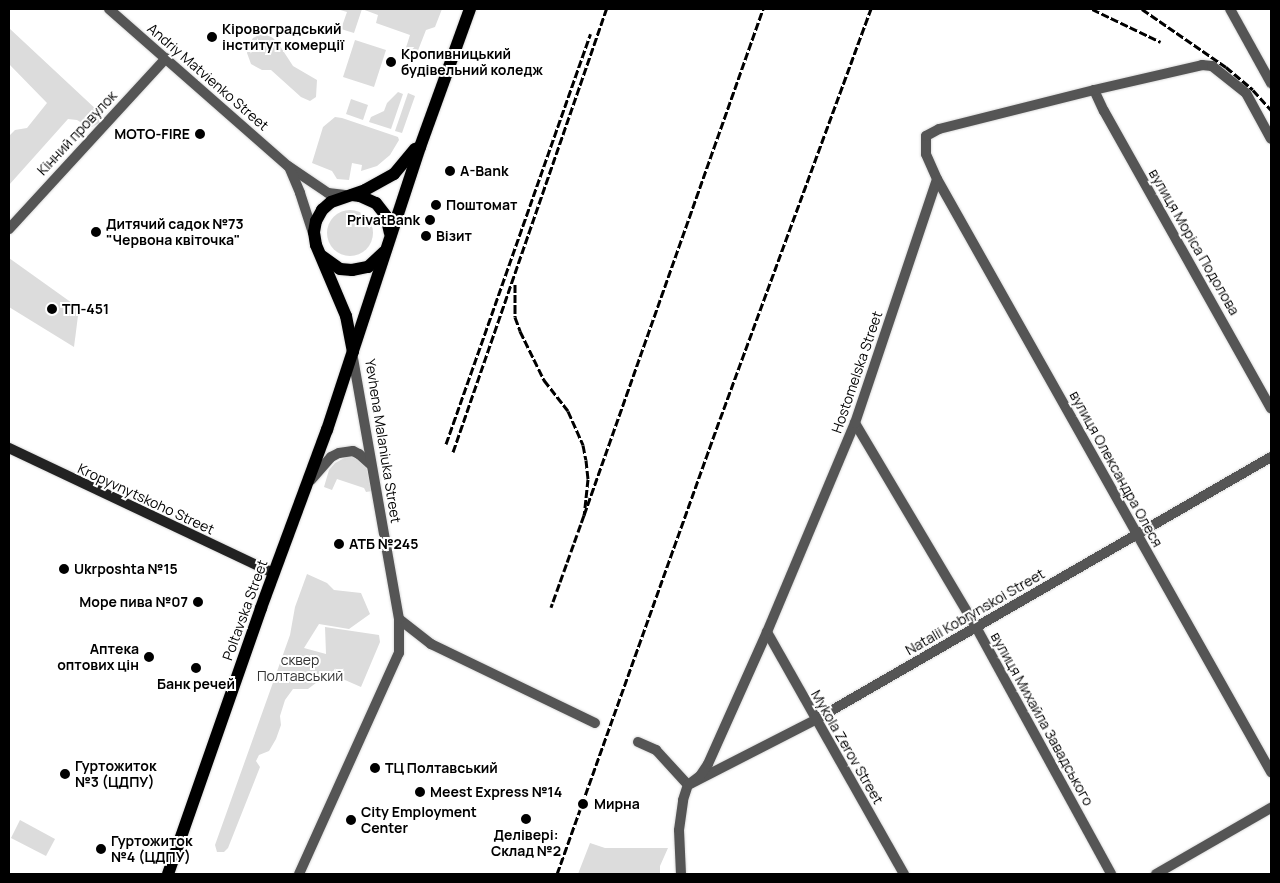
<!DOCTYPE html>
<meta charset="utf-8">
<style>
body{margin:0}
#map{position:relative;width:1280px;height:883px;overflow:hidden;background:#fff;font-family:Manrope,sans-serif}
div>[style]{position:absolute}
.green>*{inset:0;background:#dcdcdc}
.round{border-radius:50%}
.roads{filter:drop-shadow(0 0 1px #dbdbdb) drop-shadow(0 0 1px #dbdbdb)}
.minor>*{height:10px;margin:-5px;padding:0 5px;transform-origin:5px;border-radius:5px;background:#555}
.tertiary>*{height:10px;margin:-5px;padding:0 5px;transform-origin:5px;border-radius:5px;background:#555}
.secondary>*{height:10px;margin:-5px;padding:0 5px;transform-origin:5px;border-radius:5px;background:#222}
.primary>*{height:12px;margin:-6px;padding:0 6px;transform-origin:6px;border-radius:6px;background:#000}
.rail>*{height:3px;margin-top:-1.5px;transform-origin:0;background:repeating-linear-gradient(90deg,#000 0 8px,transparent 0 10.5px)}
.dots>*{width:14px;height:14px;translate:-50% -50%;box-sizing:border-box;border:2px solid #fff;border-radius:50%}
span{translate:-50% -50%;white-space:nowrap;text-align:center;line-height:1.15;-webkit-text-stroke:4px #fff;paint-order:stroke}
.poi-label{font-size:14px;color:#000;font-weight:700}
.left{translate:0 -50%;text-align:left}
.right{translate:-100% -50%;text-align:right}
.street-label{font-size:14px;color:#000}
.park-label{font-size:14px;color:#333}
.frame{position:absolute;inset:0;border:10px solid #000;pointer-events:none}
</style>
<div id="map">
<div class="green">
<div style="clip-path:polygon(337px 9px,442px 9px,435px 27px,426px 30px,417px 53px,412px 52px,410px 59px,403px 57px,410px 35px,376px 23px,378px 15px,362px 9px,354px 33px,341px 29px,347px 12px)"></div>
<div style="clip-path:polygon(9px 28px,99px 112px,99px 123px,90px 128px,77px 120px,68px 119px,9px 185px,9px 136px,15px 130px,27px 128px,47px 103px,9px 64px)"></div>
<div style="clip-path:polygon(263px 33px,273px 38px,280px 46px,293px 66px,317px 80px,316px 97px,310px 101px,301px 97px,271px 70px,262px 70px,251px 64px,247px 53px,249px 45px,253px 38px)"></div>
<div style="clip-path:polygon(355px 40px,386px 50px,374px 87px,343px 77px)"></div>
<div style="clip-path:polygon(398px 92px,403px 94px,391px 129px,369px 122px,371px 117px,384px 111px,387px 103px)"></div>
<div style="clip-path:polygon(408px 93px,415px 96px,402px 133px,395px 131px)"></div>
<div style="clip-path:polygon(351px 99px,368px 105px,363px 120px,346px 114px)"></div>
<div style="clip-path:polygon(335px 117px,342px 118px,398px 137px,399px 140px,390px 155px,377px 166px,361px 171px,362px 165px,352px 163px,349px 180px,337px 179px,332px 171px,312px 163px,323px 127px)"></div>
<div class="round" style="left:327px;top:210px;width:46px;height:46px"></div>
<div style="clip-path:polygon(9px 258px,79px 308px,74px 347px,9px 307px)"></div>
<div style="clip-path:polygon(350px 455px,356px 456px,366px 466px,372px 491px,366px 492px,364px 488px,337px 479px,332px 490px,324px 487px,329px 470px,335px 463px)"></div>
<div style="clip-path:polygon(307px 574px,327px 583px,334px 590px,361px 593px,370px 614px,349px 629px,319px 624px,304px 648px,326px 654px,325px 627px,379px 635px,380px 642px,361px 687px,329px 673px,308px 689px,293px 689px,285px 700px,280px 716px,281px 725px,276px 739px,269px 751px,259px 755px,256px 761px,260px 767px,228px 848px,224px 852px,217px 852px,215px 845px,290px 635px,295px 607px)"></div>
<div style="clip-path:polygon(20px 820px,55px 839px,46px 856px,11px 838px)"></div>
<div style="clip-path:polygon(590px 843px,605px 848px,668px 848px,660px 866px,660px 874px,578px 874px)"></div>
</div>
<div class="roads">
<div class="minor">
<div style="left:1230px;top:9px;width:85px;rotate:61deg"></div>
<div style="left:1094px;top:90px;width:23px;rotate:65deg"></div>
<div style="left:1104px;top:111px;width:341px;rotate:60.7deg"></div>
<div style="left:937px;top:179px;width:681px;rotate:60.61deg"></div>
<div style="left:9px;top:229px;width:232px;rotate:-47.4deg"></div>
<div style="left:855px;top:423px;width:237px;rotate:59.3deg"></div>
<div style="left:976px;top:627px;width:281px;rotate:61.3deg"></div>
<div style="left:311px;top:480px;width:30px;rotate:-49deg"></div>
<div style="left:331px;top:457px;width:9px;rotate:-27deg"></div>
<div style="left:339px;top:453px;width:14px;rotate:-8deg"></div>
<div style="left:353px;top:451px;width:7px;rotate:27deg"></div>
<div style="left:359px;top:454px;width:15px;rotate:42deg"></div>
<div style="left:399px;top:619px;width:41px;rotate:38deg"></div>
<div style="left:431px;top:644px;width:182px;rotate:25.7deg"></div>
<div style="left:767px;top:632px;width:278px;rotate:60.5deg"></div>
<div style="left:638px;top:742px;width:20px;rotate:24deg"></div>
<div style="left:656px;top:750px;width:47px;rotate:47.6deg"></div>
<div style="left:688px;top:785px;width:143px;rotate:-27.1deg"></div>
<div style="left:815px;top:720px;width:526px;rotate:-29.97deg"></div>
<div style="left:299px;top:874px;width:243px;rotate:-65.7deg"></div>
<div style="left:399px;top:653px;width:34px;rotate:-90deg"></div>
<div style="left:399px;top:619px;width:266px;rotate:-100deg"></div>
<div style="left:681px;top:874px;width:44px;rotate:-92.6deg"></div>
<div style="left:679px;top:830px;width:30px;rotate:-82deg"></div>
<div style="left:683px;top:800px;width:16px;rotate:-72deg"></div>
<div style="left:688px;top:785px;width:15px;rotate:-37deg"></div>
<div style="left:700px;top:776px;width:14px;rotate:-56deg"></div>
<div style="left:708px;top:764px;width:145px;rotate:-65.9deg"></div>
<div style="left:767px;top:632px;width:227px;rotate:-67.2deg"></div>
<div style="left:855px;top:423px;width:257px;rotate:-71.4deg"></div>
<div style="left:937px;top:179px;width:27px;rotate:-114deg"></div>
<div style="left:926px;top:154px;width:18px;rotate:-90deg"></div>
<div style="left:926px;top:136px;width:15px;rotate:-28deg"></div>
<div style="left:939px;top:129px;width:160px;rotate:-14.1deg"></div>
<div style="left:1094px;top:90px;width:111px;rotate:-13deg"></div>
<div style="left:1202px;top:65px;width:10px;rotate:6deg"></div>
<div style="left:1212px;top:66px;width:43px;rotate:38.5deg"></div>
<div style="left:1246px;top:93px;width:52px;rotate:61.5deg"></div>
<div style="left:1156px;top:874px;width:133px;rotate:-29.9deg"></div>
</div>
<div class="tertiary">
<div style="left:109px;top:9px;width:238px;rotate:41.3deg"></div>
<div style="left:288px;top:166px;width:48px;rotate:34deg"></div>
<div style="left:328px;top:193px;width:17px;rotate:7deg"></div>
<div style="left:290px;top:169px;width:26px;rotate:67deg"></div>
<div style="left:300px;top:193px;width:42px;rotate:72deg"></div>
</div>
<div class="secondary">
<div style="left:9px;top:448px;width:292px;rotate:25.3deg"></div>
</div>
<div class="primary">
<div style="left:352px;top:195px;width:8px;rotate:7deg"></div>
<div style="left:360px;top:196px;width:17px;rotate:24deg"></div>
<div style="left:376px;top:203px;width:16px;rotate:52deg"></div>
<div style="left:386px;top:216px;width:17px;rotate:77deg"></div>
<div style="left:322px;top:256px;width:22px;rotate:36deg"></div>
<div style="left:340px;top:269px;width:12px;rotate:5deg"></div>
<div style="left:352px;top:270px;width:16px;rotate:-11deg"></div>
<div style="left:368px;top:267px;width:22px;rotate:-43deg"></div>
<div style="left:353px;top:352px;width:37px;rotate:-101deg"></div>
<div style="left:346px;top:316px;width:77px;rotate:-112.9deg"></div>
<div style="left:316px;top:245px;width:13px;rotate:-99deg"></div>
<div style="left:314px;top:232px;width:11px;rotate:-80deg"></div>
<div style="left:316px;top:221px;width:13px;rotate:-61deg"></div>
<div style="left:322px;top:210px;width:12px;rotate:-42deg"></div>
<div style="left:331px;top:202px;width:36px;rotate:-19deg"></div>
<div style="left:365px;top:190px;width:33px;rotate:-29deg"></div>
<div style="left:394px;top:174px;width:33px;rotate:-50deg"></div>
<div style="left:168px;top:874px;width:282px;rotate:-70.7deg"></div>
<div style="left:261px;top:608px;width:190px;rotate:-69.7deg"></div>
<div style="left:327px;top:430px;width:298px;rotate:-71.8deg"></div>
<div style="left:420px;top:147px;width:147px;rotate:-70.1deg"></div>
</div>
</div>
<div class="rail">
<div style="left:1092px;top:9px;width:76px;rotate:25.6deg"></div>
<div style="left:1142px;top:9px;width:102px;rotate:34.6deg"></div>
<div style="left:1226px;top:67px;width:35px;rotate:40deg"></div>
<div style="left:1253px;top:90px;width:27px;rotate:48deg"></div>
<div style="left:515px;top:284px;width:33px;rotate:90deg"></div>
<div style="left:515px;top:317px;width:15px;rotate:70deg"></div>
<div style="left:520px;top:331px;width:55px;rotate:63.9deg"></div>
<div style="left:544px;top:380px;width:39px;rotate:52deg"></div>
<div style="left:568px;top:411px;width:37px;rotate:66deg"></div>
<div style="left:583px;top:445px;width:15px;rotate:79deg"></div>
<div style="left:586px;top:460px;width:19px;rotate:84deg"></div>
<div style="left:588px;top:479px;width:36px;rotate:96deg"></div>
<div style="left:584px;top:515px;width:98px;rotate:109.7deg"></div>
<div style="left:446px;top:444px;width:435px;rotate:-70.6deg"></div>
<div style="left:453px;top:452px;width:469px;rotate:-70.9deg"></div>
<div style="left:584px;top:515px;width:537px;rotate:-70.52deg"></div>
<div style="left:557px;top:874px;width:483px;rotate:-70.3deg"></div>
<div style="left:720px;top:419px;width:437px;rotate:-69.8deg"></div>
</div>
<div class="dots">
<div style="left:212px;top:37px;background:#000"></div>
<div style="left:391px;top:62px;background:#000"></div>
<div style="left:200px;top:134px;background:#000"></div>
<div style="left:450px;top:171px;background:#000"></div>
<div style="left:436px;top:205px;background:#000"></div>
<div style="left:430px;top:220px;background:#000"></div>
<div style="left:96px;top:232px;background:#000"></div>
<div style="left:426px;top:236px;background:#000"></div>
<div style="left:52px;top:309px;background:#000"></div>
<div style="left:339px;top:544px;background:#000"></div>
<div style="left:64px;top:569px;background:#000"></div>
<div style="left:198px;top:602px;background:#000"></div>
<div style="left:149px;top:657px;background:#000"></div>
<div style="left:196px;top:668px;background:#000"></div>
<div style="left:375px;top:768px;background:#000"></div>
<div style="left:65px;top:774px;background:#000"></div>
<div style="left:420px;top:792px;background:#000"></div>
<div style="left:583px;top:804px;background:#000"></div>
<div style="left:526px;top:819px;background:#000"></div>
<div style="left:351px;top:820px;background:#000"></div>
<div style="left:101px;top:849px;background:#000"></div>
</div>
<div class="poi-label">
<span class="left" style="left:222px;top:37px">Кіровоградський<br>інститут комерції</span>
<span class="left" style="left:401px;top:62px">Кропивницький<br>будівельний коледж</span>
<span class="right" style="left:190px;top:134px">МОТО-FIRE</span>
<span class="left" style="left:460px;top:171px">A-Bank</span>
<span class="left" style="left:446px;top:205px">Поштомат</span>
<span class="right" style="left:420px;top:220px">PrivatBank</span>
<span class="left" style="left:106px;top:232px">Дитячий садок №73<br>"Червона квіточка"</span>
<span class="left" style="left:436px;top:236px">Візит</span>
<span class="left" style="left:62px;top:309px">ТП-451</span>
<span class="left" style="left:349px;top:544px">АТБ №245</span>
<span class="left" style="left:74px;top:569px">Ukrposhta №15</span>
<span class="right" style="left:188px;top:602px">Море пива №07</span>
<span class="right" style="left:139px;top:657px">Аптека<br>оптових цін</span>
<span style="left:196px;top:684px">Банк речей</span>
<span class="left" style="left:75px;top:774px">Гуртожиток<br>№3 (ЦДПУ)</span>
<span class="left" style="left:385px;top:768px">ТЦ Полтавський</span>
<span class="left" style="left:430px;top:792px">Meest Express №14</span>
<span class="left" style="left:594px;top:804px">Мирна</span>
<span class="left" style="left:361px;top:820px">City Employment<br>Center</span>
<span style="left:526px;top:843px">Делівері:<br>Склад №2</span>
<span class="left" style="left:111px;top:849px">Гуртожиток<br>№4 (ЦДПУ)</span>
</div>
<div class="street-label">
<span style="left:208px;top:77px;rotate:41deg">Andriy Matvienko Street</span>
<span style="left:77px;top:133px;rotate:-47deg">Кінний провулок</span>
<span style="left:1194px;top:242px;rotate:60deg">вулиця Моріса Подолова</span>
<span style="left:857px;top:372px;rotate:-71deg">Hostomelska Street</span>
<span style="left:383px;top:441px;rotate:81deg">Yevhena Malaniuka Street</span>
<span style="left:1116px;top:469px;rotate:61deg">вулиця Олександра Олеся</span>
<span style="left:146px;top:499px;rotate:25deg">Kropyvnytskoho Street</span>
<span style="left:245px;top:610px;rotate:-70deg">Poltavska Street</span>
<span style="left:975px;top:612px;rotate:-30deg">Natalii Kobrynskoi Street</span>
<span style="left:1042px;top:719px;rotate:61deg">вулиця Михайла Завадського</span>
<span style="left:847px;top:747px;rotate:60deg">Mykola Zerov Street</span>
</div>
<div class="park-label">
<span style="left:300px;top:668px">сквер<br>Полтавський</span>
</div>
<div class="frame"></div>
</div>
